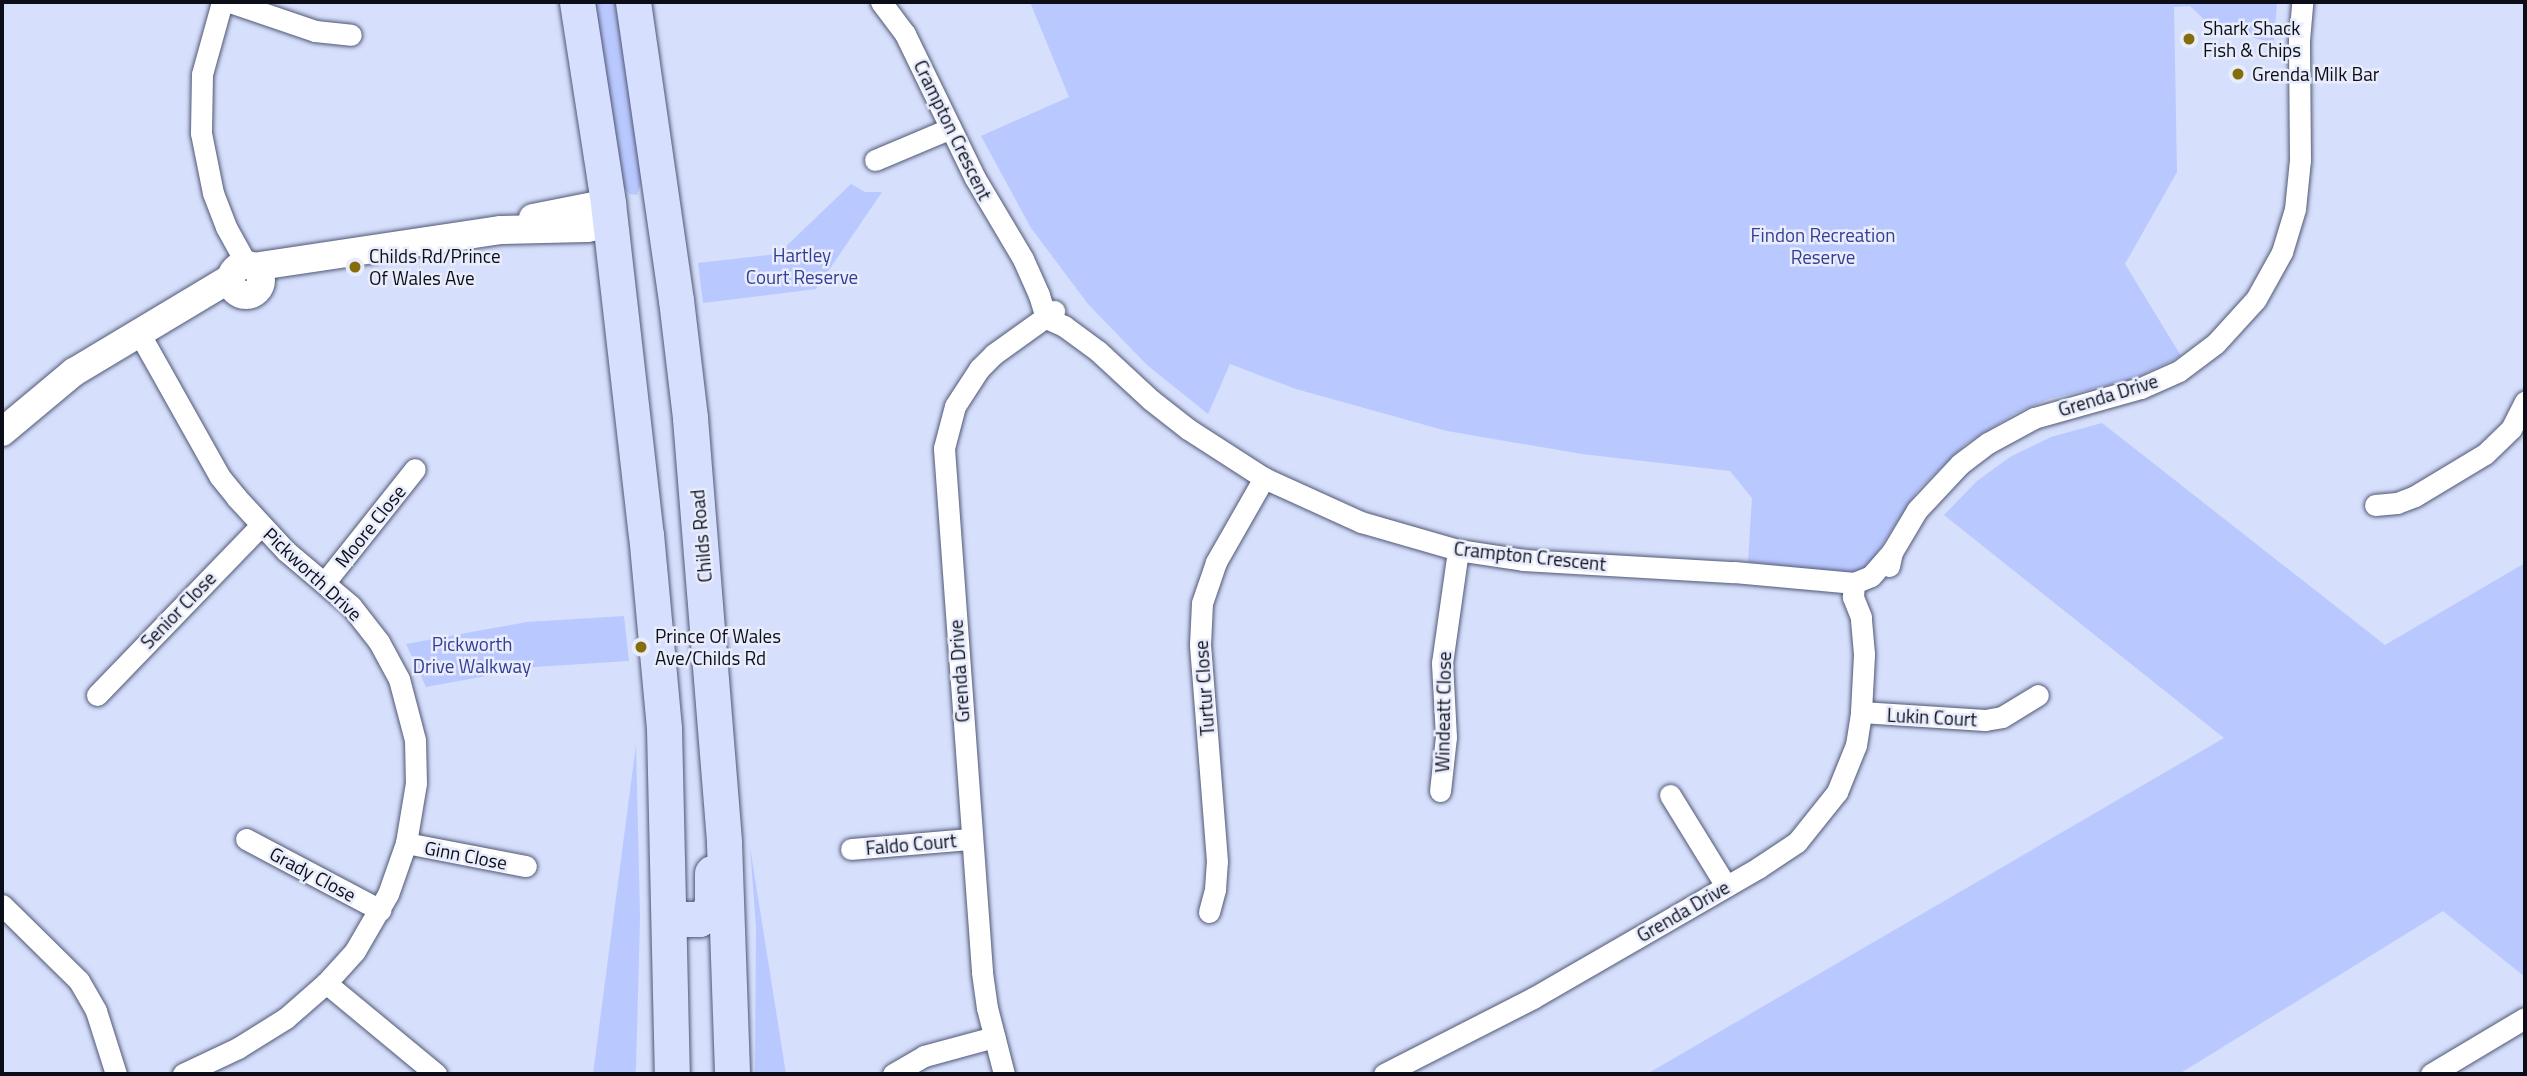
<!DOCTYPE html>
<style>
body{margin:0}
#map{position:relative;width:2527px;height:1076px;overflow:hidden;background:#d6dffb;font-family:"Titillium Web",sans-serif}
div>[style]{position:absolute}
.green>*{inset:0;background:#b9c8fe}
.roads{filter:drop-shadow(0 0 2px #505876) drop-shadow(0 0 2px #505876)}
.minor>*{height:21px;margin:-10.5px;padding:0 10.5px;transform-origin:10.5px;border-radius:10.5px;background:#fff}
.tertiary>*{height:28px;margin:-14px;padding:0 14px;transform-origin:14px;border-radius:14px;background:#fff}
.tertiary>.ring{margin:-14px;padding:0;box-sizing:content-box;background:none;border:28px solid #fff;border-radius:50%}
.primary>*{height:35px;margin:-17.5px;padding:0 17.5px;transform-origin:17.5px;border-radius:17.5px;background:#d6dffd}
.dots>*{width:19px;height:19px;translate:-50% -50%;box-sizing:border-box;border:4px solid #e8ecfb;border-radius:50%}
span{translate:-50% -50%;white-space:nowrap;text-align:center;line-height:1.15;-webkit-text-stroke:5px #e8ecfb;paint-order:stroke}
.poi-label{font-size:19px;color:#0b0e19}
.left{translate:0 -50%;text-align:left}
.street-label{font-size:19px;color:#0b0e19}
.park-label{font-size:19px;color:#333e94}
.frame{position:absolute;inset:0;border:4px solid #0b0e19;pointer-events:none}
</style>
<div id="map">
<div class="green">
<div style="clip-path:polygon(595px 2px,619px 2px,642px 180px,637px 195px,629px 194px,618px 180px)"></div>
<div style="clip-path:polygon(1030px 2px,2277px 2px,2274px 43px,2212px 27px,2190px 6px,2174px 7px,2177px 172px,2125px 264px,2181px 356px,2134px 379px,2049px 399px,2016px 413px,1967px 443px,1917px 491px,1863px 574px,1748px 562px,1752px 498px,1730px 471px,1582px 454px,1447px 431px,1296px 389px,1230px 364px,1208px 414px,1147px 365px,1088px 304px,1031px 228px,981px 136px,1069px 97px)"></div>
<div style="clip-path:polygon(851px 184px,865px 192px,882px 192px,816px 289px,703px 303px,698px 263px,778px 254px)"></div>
<div style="clip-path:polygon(2102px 423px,2385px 645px,2525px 563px,2525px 977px,2443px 911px,2179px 1074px,1647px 1074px,2224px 738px,1944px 515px,1977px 481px,2010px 457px,2051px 437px)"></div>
<div style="clip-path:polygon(624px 616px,629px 661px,534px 667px,426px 687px,406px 644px,527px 622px)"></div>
<div style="clip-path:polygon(636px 745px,640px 918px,636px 1067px,635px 1074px,593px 1074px)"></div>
<div style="clip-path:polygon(750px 847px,786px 1074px,755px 1074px,756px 927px)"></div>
</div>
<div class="roads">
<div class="minor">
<div style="left:222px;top:2px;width:75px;rotate:105.5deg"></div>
<div style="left:202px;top:74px;width:59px;rotate:91deg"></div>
<div style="left:201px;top:133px;width:61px;rotate:78.7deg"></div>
<div style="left:213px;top:193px;width:36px;rotate:69deg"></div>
<div style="left:226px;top:227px;width:43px;rotate:61.1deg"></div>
<div style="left:230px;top:2px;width:90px;rotate:18.8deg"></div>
<div style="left:315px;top:31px;width:36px;rotate:6deg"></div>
<div style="left:881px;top:2px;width:40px;rotate:53deg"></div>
<div style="left:905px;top:34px;width:160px;rotate:64.1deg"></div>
<div style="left:975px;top:178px;width:94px;rotate:59.3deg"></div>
<div style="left:1023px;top:259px;width:39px;rotate:66deg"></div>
<div style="left:1039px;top:295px;width:24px;rotate:73deg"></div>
<div style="left:1046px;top:318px;width:20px;rotate:24deg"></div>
<div style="left:1064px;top:326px;width:42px;rotate:36.3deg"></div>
<div style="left:1098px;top:351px;width:72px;rotate:42.8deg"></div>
<div style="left:1151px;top:400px;width:47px;rotate:38.1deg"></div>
<div style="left:1188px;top:429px;width:90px;rotate:32.8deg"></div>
<div style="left:1264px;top:478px;width:107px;rotate:24.4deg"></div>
<div style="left:1361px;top:522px;width:101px;rotate:16.1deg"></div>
<div style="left:1458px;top:550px;width:66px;rotate:8.7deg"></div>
<div style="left:1523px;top:560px;width:211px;rotate:3.3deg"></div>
<div style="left:1734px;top:572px;width:121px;rotate:5.2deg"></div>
<div style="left:1854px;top:583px;width:18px;rotate:-22deg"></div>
<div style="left:1871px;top:576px;width:32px;rotate:-49deg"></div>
<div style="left:875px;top:160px;width:82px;rotate:-22.8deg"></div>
<div style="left:138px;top:331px;width:167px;rotate:60.7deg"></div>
<div style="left:220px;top:477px;width:26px;rotate:51deg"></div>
<div style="left:236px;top:497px;width:74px;rotate:47.2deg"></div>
<div style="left:286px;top:551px;width:85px;rotate:40.2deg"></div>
<div style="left:351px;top:606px;width:46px;rotate:52.1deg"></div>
<div style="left:379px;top:642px;width:42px;rotate:61.6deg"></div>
<div style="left:399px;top:679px;width:63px;rotate:75.3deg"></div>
<div style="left:415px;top:740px;width:43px;rotate:88.7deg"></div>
<div style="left:416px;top:783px;width:61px;rotate:99.5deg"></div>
<div style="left:406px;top:843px;width:54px;rotate:109.4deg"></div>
<div style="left:388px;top:894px;width:66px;rotate:120.1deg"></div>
<div style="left:355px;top:951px;width:43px;rotate:132.2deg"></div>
<div style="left:326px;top:983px;width:53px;rotate:138.8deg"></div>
<div style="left:286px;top:1018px;width:57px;rotate:148deg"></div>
<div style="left:238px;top:1048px;width:61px;rotate:154.7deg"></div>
<div style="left:2375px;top:505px;width:22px;rotate:-5deg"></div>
<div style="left:2397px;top:503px;width:19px;rotate:-21deg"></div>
<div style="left:2415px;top:496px;width:82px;rotate:-31deg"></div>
<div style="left:2485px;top:454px;width:36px;rotate:-44deg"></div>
<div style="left:2511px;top:429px;width:31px;rotate:-63deg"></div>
<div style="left:1889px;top:566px;width:14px;rotate:-78deg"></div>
<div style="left:1892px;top:552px;width:49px;rotate:-59.2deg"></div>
<div style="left:1917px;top:510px;width:63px;rotate:-46.9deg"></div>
<div style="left:1960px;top:464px;width:35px;rotate:-37deg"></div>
<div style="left:1988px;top:443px;width:52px;rotate:-28.5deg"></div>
<div style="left:2034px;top:418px;width:111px;rotate:-15.7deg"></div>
<div style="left:2141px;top:388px;width:42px;rotate:-24.1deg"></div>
<div style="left:2179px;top:371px;width:46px;rotate:-37.1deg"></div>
<div style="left:2216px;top:343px;width:59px;rotate:-47.7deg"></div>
<div style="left:2256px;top:299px;width:54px;rotate:-61deg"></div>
<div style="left:2282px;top:252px;width:45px;rotate:-73.2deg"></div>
<div style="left:2295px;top:209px;width:49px;rotate:-84.2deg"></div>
<div style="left:2300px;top:160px;width:120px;rotate:-90.5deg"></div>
<div style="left:2299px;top:40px;width:38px;rotate:-85deg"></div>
<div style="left:325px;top:582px;width:144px;rotate:-51.5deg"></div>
<div style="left:97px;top:695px;width:235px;rotate:-46deg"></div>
<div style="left:1861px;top:712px;width:124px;rotate:3.7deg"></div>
<div style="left:1985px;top:720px;width:17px;rotate:-10deg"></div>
<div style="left:2002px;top:717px;width:42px;rotate:-31.4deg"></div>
<div style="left:1440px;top:791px;width:54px;rotate:-83.7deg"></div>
<div style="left:1446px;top:737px;width:74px;rotate:-93.1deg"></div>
<div style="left:1442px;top:663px;width:114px;rotate:-81.9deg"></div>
<div style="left:1670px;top:795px;width:107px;rotate:58.4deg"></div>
<div style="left:246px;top:839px;width:152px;rotate:27.9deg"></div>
<div style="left:406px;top:843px;width:122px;rotate:10.9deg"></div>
<div style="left:851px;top:849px;width:120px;rotate:-4.8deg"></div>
<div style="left:2px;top:905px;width:108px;rotate:44.6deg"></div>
<div style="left:79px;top:981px;width:34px;rotate:60deg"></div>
<div style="left:96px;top:1011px;width:66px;rotate:72.4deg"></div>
<div style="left:1209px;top:912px;width:24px;rotate:-75deg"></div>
<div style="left:1215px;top:889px;width:28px;rotate:-86deg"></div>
<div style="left:1217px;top:861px;width:217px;rotate:-94.5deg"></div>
<div style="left:1200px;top:645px;width:42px;rotate:-87.3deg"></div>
<div style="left:1202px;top:603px;width:43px;rotate:-71.1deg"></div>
<div style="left:1216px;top:562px;width:97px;rotate:-60.3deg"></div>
<div style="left:326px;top:983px;width:143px;rotate:39.6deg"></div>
<div style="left:893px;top:1074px;width:36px;rotate:-30deg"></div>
<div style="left:924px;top:1056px;width:73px;rotate:-15.2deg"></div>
<div style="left:1004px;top:1074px;width:68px;rotate:-104.4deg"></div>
<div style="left:987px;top:1008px;width:37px;rotate:-98deg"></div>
<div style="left:982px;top:971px;width:524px;rotate:-94.16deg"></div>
<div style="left:944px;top:448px;width:43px;rotate:-75.3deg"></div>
<div style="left:955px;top:406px;width:44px;rotate:-57deg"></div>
<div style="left:979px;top:369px;width:21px;rotate:-45deg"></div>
<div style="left:994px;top:354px;width:74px;rotate:-35.6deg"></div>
<div style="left:1384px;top:1074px;width:167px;rotate:-27deg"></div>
<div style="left:1533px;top:998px;width:260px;rotate:-30deg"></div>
<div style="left:1758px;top:868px;width:47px;rotate:-33.7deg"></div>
<div style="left:1797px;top:842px;width:64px;rotate:-51.3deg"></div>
<div style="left:1837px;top:792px;width:51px;rotate:-68deg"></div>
<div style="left:1856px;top:745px;width:33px;rotate:-81deg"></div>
<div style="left:1861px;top:712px;width:58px;rotate:-87deg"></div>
<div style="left:1864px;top:654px;width:37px;rotate:-95deg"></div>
<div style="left:1861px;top:617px;width:22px;rotate:-112deg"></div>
<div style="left:1853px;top:597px;width:14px;rotate:-86deg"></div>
<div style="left:2431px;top:1074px;width:109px;rotate:-30.8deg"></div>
</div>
<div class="tertiary">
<div style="left:533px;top:218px;width:76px;rotate:-11.3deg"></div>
<div class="ring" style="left:231px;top:265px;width:2px;height:2px"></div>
<div style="left:253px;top:267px;width:251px;rotate:-8.5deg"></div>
<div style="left:501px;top:230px;width:86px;rotate:-1.3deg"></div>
<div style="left:587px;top:228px;width:23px;rotate:-10deg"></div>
<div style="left:2px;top:432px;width:94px;rotate:-39.8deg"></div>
<div style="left:74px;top:372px;width:183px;rotate:-30.9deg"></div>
</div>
<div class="primary">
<div style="left:577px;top:2px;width:203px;rotate:81.2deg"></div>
<div style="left:608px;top:203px;width:333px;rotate:83.5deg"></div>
<div style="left:646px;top:534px;width:195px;rotate:84.7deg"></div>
<div style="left:664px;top:728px;width:346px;rotate:88.7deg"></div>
<div style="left:633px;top:2px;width:301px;rotate:81.8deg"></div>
<div style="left:676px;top:300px;width:119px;rotate:83.2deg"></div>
<div style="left:690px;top:418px;width:426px;rotate:85.4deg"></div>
<div style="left:724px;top:843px;width:231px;rotate:88deg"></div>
<div style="left:670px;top:919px;width:29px"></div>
<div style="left:699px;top:919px;width:11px;rotate:-34deg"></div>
<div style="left:708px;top:913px;width:11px;rotate:-68deg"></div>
<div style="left:712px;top:903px;width:30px;rotate:-90deg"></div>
</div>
</div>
<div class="dots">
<div style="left:2189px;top:39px;background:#866d0b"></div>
<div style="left:2238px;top:74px;background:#866d0b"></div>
<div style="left:355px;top:267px;background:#866d0b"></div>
<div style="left:641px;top:647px;background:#866d0b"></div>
</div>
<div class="poi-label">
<span class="left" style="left:2203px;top:39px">Shark Shack<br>Fish &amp; Chips</span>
<span class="left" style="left:2252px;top:74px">Grenda Milk Bar</span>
<span class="left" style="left:369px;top:267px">Childs Rd/Prince<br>Of Wales Ave</span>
<span class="left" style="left:655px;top:647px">Prince Of Wales<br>Ave/Childs Rd</span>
</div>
<div class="street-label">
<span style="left:953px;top:130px;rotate:64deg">Crampton Crescent</span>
<span style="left:2108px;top:395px;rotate:-17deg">Grenda Drive</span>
<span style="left:370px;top:526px;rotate:-51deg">Moore Close</span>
<span style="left:701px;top:536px;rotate:-95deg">Childs Road</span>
<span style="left:1530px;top:556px;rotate:6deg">Crampton Crescent</span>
<span style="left:313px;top:574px;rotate:43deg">Pickworth Drive</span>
<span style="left:178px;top:610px;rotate:-46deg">Senior Close</span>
<span style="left:959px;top:671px;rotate:-94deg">Grenda Drive</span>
<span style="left:1204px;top:688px;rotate:-94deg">Turtur Close</span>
<span style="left:1443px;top:712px;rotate:-89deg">Windeatt Close</span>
<span style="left:1932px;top:717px;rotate:3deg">Lukin Court</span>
<span style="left:911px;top:844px;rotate:-5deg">Faldo Court</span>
<span style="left:466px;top:855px;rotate:11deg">Ginn Close</span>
<span style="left:313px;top:874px;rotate:28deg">Grady Close</span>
<span style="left:1683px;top:911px;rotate:-30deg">Grenda Drive</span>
</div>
<div class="park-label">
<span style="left:1823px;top:246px">Findon Recreation<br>Reserve</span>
<span style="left:802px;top:266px">Hartley<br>Court Reserve</span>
<span style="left:472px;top:655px">Pickworth<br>Drive Walkway</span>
</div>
<div class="frame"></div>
</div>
